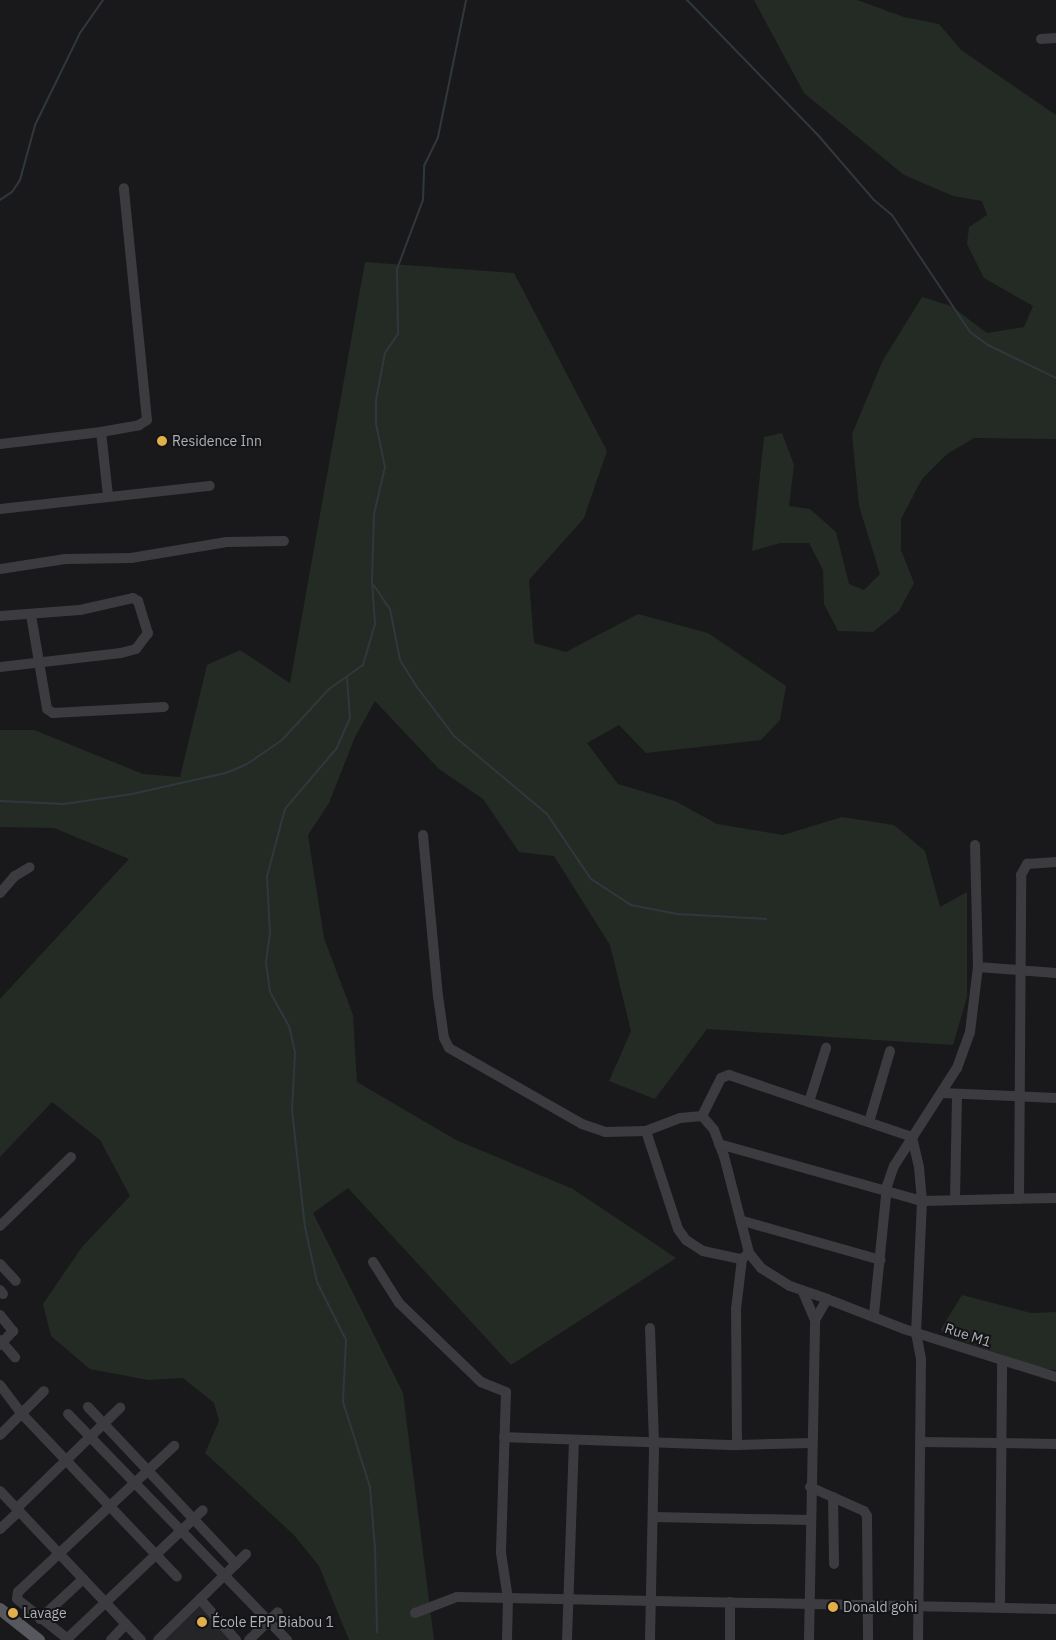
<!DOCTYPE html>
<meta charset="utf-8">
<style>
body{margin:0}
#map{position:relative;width:1056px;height:1640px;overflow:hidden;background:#19191b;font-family:"IBM Plex Sans",sans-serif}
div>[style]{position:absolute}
.built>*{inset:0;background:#252528}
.green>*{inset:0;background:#232b24}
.stream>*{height:2px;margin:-1px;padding:0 1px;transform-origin:1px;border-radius:1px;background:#30383e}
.minor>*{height:10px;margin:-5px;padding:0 5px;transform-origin:5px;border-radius:5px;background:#3b3b40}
.major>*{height:12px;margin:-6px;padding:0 6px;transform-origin:6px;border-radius:6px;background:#57585e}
.dots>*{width:14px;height:14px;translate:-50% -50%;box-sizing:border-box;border:2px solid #141416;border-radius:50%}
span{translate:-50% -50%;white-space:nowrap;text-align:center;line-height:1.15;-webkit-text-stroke:4px #141416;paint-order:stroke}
.poi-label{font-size:14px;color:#adb1b9}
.left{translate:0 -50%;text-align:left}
.street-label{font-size:14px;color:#adb1b9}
</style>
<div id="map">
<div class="built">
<div style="clip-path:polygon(203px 1604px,237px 1640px,165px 1640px)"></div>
</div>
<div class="green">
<div style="clip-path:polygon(754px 0,857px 0,904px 17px,939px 24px,961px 50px,1056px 115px,1056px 439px,974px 438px,947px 454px,922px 479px,901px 519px,901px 550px,914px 583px,899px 611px,873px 632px,838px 631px,824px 604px,823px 570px,809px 543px,780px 543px,752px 551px,764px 437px,782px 433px,794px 465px,789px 506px,810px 509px,836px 532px,849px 584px,864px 590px,880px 574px,859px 506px,852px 434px,883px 360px,922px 297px,951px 306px,987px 333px,1024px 327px,1033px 306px,984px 278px,967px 244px,969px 227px,987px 215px,982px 201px,953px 196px,904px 175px,804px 93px)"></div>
<div style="clip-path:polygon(365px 262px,514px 273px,607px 451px,584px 518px,529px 580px,534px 643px,566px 652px,638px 614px,708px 633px,786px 686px,780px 720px,761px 740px,646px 753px,619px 725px,587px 743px,618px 784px,675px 801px,717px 824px,783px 835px,842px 817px,894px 825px,925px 851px,940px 907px,967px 892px,967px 997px,953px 1045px,707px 1029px,655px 1099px,609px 1081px,631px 1031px,610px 945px,554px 856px,519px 852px,483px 799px,439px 769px,375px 701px,355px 737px,329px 803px,308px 835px,324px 938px,353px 1015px,357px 1082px,456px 1140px,573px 1189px,676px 1258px,511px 1365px,348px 1188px,313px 1213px,403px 1393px,434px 1640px,349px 1640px,319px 1566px,294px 1535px,205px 1453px,219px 1421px,214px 1403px,183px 1378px,148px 1380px,90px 1369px,51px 1336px,43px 1304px,82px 1247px,130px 1196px,100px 1140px,52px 1102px,0 1157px,0 999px,129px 859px,54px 828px,0 827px,0 730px,34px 730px,143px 774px,180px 777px,207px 665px,240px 650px,290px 683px)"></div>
<div style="clip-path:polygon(962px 1295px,1031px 1313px,1056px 1312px,1056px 1370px,1039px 1368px,943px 1334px,941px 1329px)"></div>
</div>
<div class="stream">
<div style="left:687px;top:0;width:187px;rotate:45.9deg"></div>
<div style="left:817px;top:134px;width:87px;rotate:49.2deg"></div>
<div style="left:874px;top:200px;width:23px;rotate:40deg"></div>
<div style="left:892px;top:215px;width:141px;rotate:56.3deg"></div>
<div style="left:970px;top:332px;width:22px;rotate:36deg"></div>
<div style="left:988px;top:345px;width:76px;rotate:25.9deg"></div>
<div style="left:0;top:200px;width:14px;rotate:-34deg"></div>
<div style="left:12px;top:192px;width:14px;rotate:-56deg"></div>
<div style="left:20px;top:180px;width:57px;rotate:-74.7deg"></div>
<div style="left:35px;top:125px;width:102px;rotate:-63.9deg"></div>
<div style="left:80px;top:33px;width:40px;rotate:-55.1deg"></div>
<div style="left:373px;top:584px;width:30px;rotate:56deg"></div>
<div style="left:390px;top:609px;width:52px;rotate:78.9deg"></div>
<div style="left:400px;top:660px;width:32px;rotate:58deg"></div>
<div style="left:417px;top:687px;width:61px;rotate:52.9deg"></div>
<div style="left:454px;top:736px;width:121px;rotate:40deg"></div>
<div style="left:547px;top:814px;width:78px;rotate:55.9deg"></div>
<div style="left:591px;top:879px;width:48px;rotate:33deg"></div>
<div style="left:631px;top:905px;width:47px;rotate:11.1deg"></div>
<div style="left:677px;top:914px;width:89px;rotate:3.2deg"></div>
<div style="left:347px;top:678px;width:40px;rotate:85.7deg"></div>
<div style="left:350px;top:718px;width:34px;rotate:114deg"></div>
<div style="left:336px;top:749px;width:79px;rotate:130.4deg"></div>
<div style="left:285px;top:809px;width:69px;rotate:105deg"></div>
<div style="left:267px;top:876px;width:57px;rotate:87deg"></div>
<div style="left:270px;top:933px;width:30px;rotate:98deg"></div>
<div style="left:266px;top:963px;width:29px;rotate:82deg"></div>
<div style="left:270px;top:992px;width:39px;rotate:61deg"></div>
<div style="left:289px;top:1026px;width:28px;rotate:77deg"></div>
<div style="left:295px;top:1053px;width:57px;rotate:93deg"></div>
<div style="left:292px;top:1110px;width:118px;rotate:83.7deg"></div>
<div style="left:305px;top:1227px;width:56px;rotate:77.7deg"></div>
<div style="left:317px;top:1282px;width:65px;rotate:63.4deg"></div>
<div style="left:346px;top:1340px;width:62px;rotate:92.8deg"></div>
<div style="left:343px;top:1402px;width:89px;rotate:72.4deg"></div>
<div style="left:370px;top:1487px;width:61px;rotate:85.3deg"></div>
<div style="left:375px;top:1548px;width:84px;rotate:88.6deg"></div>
<div style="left:0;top:801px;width:64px;rotate:2.7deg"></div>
<div style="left:64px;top:804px;width:69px;rotate:-8.4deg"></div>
<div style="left:132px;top:794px;width:96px;rotate:-12.6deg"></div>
<div style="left:226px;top:773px;width:23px;rotate:-23deg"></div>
<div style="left:247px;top:764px;width:42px;rotate:-34.4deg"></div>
<div style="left:282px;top:740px;width:69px;rotate:-47.3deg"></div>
<div style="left:329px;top:689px;width:42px;rotate:-35.2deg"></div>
<div style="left:363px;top:665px;width:43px;rotate:-73.7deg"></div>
<div style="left:375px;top:624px;width:43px;rotate:-94deg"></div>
<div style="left:372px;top:581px;width:67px;rotate:-88.3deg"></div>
<div style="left:374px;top:514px;width:48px;rotate:-76.8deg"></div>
<div style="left:385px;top:467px;width:44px;rotate:-101.8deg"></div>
<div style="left:376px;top:424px;width:24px;rotate:-90deg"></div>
<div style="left:376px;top:400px;width:48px;rotate:-79.2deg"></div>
<div style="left:385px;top:353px;width:23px;rotate:-56deg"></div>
<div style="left:398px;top:334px;width:65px;rotate:-90.9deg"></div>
<div style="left:397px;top:269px;width:74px;rotate:-69.4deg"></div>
<div style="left:423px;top:200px;width:34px;rotate:-88deg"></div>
<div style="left:424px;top:166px;width:32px;rotate:-64deg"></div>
<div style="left:438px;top:137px;width:140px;rotate:-78.4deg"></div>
</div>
<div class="minor">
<div style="left:1041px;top:39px;width:15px;rotate:-4deg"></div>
<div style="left:0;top:444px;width:102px;rotate:-6.8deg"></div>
<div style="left:108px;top:496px;width:64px;rotate:-96.2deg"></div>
<div style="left:101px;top:432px;width:39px;rotate:-10deg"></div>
<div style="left:139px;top:425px;width:9px;rotate:-32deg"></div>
<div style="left:147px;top:420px;width:233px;rotate:-95.7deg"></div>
<div style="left:0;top:509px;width:211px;rotate:-6.3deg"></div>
<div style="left:0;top:569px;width:66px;rotate:-8.7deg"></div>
<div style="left:65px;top:559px;width:66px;rotate:-0.9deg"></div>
<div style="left:131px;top:558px;width:97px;rotate:-9.5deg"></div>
<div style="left:227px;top:542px;width:57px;rotate:-1deg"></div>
<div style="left:31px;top:615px;width:95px;rotate:80.3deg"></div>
<div style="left:47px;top:709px;width:7px;rotate:34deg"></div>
<div style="left:53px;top:713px;width:111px;rotate:-3.1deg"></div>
<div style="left:0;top:616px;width:80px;rotate:-4.3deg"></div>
<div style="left:80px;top:610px;width:54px;rotate:-12.8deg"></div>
<div style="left:133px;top:598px;width:6px;rotate:31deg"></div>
<div style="left:138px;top:601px;width:34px;rotate:73deg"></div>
<div style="left:148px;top:633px;width:20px;rotate:127deg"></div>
<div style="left:136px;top:649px;width:16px;rotate:165deg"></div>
<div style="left:121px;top:653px;width:122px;rotate:173.4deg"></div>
<div style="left:423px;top:835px;width:162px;rotate:84.7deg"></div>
<div style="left:438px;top:996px;width:42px;rotate:81.9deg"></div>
<div style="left:444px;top:1038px;width:11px;rotate:63deg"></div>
<div style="left:449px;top:1048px;width:153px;rotate:29.7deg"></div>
<div style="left:582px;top:1124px;width:24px;rotate:19deg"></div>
<div style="left:605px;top:1132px;width:41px;rotate:-1.4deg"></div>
<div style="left:646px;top:1131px;width:36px;rotate:-21deg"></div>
<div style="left:680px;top:1118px;width:22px;rotate:-5deg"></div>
<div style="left:702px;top:1116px;width:18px;rotate:49deg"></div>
<div style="left:714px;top:1130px;width:28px;rotate:69deg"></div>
<div style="left:724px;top:1156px;width:100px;rotate:75.5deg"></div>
<div style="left:749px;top:1253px;width:19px;rotate:51deg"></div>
<div style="left:761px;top:1268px;width:34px;rotate:32deg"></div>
<div style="left:790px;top:1286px;width:39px;rotate:19deg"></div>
<div style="left:0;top:893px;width:23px;rotate:-49deg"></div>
<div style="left:15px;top:876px;width:17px;rotate:-31deg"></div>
<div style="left:978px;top:967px;width:78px;rotate:4.4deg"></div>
<div style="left:942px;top:1093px;width:114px;rotate:2.5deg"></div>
<div style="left:809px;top:1102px;width:57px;rotate:-72.5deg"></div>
<div style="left:702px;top:1116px;width:42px;rotate:-63.4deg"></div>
<div style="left:721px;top:1078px;width:9px;rotate:-21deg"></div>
<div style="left:729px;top:1075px;width:193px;rotate:18.7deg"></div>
<div style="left:912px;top:1137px;width:31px;rotate:77deg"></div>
<div style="left:919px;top:1167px;width:34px;rotate:85deg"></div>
<div style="left:922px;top:1201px;width:132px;rotate:92.6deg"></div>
<div style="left:916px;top:1333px;width:26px;rotate:79deg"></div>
<div style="left:921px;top:1359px;width:281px;rotate:90.6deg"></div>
<div style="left:869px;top:1122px;width:74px;rotate:-73.5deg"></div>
<div style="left:646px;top:1131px;width:103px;rotate:71.9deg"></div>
<div style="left:678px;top:1229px;width:14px;rotate:54deg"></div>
<div style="left:686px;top:1240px;width:20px;rotate:33deg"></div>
<div style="left:703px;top:1251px;width:40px;rotate:12deg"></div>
<div style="left:719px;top:1144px;width:211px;rotate:15.7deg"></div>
<div style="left:922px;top:1201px;width:134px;rotate:-1.3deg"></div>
<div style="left:1019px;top:1199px;width:324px;rotate:-89.6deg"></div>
<div style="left:1021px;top:875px;width:13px;rotate:-61deg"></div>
<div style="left:1027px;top:864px;width:29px;rotate:-4deg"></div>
<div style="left:955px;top:1200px;width:106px;rotate:-88.9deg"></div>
<div style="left:743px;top:1221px;width:143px;rotate:15.8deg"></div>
<div style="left:0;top:1226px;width:99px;rotate:-44.2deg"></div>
<div style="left:373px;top:1262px;width:49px;rotate:57.6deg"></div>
<div style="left:399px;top:1303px;width:114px;rotate:43.9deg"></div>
<div style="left:481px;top:1382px;width:27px;rotate:22deg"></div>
<div style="left:506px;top:1392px;width:161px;rotate:91.8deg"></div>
<div style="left:501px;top:1553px;width:47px;rotate:81.3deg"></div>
<div style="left:508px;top:1599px;width:41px;rotate:91.4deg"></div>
<div style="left:0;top:1264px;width:23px;rotate:47deg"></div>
<div style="left:0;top:1290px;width:5px;rotate:53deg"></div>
<div style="left:803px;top:1292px;width:30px;rotate:67deg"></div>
<div style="left:874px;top:1314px;width:129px;rotate:-84.2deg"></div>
<div style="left:887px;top:1186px;width:21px;rotate:-71deg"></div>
<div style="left:894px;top:1166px;width:117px;rotate:-57.3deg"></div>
<div style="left:957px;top:1068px;width:38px;rotate:-70deg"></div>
<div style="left:970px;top:1032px;width:65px;rotate:-83deg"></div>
<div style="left:978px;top:967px;width:122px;rotate:-91.4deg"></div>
<div style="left:0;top:1315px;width:21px;rotate:51deg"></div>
<div style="left:13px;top:1331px;width:19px;rotate:133deg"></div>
<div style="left:0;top:1340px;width:23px;rotate:49deg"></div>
<div style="left:0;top:1385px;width:35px;rotate:53deg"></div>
<div style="left:21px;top:1413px;width:226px;rotate:46.4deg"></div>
<div style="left:88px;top:1407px;width:216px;rotate:46.7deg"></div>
<div style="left:68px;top:1414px;width:315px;rotate:45.9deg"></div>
<div style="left:0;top:1435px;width:62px;rotate:-45deg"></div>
<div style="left:504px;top:1437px;width:233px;rotate:2deg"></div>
<div style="left:737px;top:1445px;width:74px;rotate:-1.5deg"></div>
<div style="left:920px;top:1442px;width:136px;rotate:0.8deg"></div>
<div style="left:737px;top:1445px;width:136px;rotate:-90.4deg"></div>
<div style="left:736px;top:1309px;width:50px;rotate:-83.2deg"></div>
<div style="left:742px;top:1259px;width:9px;rotate:-41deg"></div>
<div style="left:810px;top:1487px;width:59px;rotate:24deg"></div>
<div style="left:864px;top:1511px;width:6px;rotate:59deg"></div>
<div style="left:867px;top:1516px;width:124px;rotate:89.5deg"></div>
<div style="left:0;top:1491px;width:205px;rotate:46.6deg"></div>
<div style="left:833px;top:1497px;width:67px;rotate:89.1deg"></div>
<div style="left:17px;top:1508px;width:144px;rotate:-44.2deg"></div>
<div style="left:653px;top:1517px;width:157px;rotate:1.1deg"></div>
<div style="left:0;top:1529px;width:26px;rotate:-43deg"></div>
<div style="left:200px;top:1599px;width:55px;rotate:48.7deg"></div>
<div style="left:730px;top:1602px;width:38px;rotate:90deg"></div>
<div style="left:1000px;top:1607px;width:246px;rotate:-89.5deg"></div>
<div style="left:415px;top:1613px;width:45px;rotate:-20.9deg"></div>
<div style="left:457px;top:1597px;width:599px;rotate:1.15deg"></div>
<div style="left:40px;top:1619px;width:59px;rotate:-42.9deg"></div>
<div style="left:67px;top:1639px;width:187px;rotate:-43.5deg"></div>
<div style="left:69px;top:1640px;width:66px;rotate:-141.7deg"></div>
<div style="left:17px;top:1599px;width:7px;rotate:-82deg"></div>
<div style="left:18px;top:1592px;width:214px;rotate:-43.1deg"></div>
<div style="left:111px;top:1640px;width:22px;rotate:-47deg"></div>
<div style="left:158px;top:1640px;width:123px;rotate:-44.3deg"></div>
<div style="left:249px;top:1640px;width:40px;rotate:-44deg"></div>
<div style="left:567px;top:1640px;width:200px;rotate:-88deg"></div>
<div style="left:650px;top:1640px;width:197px;rotate:-88.8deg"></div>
<div style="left:654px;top:1443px;width:115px;rotate:-92deg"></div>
<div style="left:809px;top:1640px;width:320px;rotate:-88.9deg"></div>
<div style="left:815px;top:1320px;width:24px;rotate:-60deg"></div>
<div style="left:827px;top:1299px;width:83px;rotate:21.3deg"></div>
<div style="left:904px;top:1329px;width:159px;rotate:17.5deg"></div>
</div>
<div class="major">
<div style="left:0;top:1609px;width:50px;rotate:38.5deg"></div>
</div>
<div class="dots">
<div style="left:162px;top:441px;background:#e2b04b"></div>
<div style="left:833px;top:1607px;background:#e2b04b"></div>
<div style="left:13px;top:1613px;background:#e2b04b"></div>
<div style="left:202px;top:1622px;background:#e2b04b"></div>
</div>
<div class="poi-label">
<span class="left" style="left:172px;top:441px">Residence Inn</span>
<span class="left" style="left:843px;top:1607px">Donald gohi</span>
<span class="left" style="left:23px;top:1613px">Lavage</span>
<span class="left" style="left:212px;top:1622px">École EPP Biabou 1</span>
</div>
<div class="street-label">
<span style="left:968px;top:1335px;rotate:18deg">Rue M1</span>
</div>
</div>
